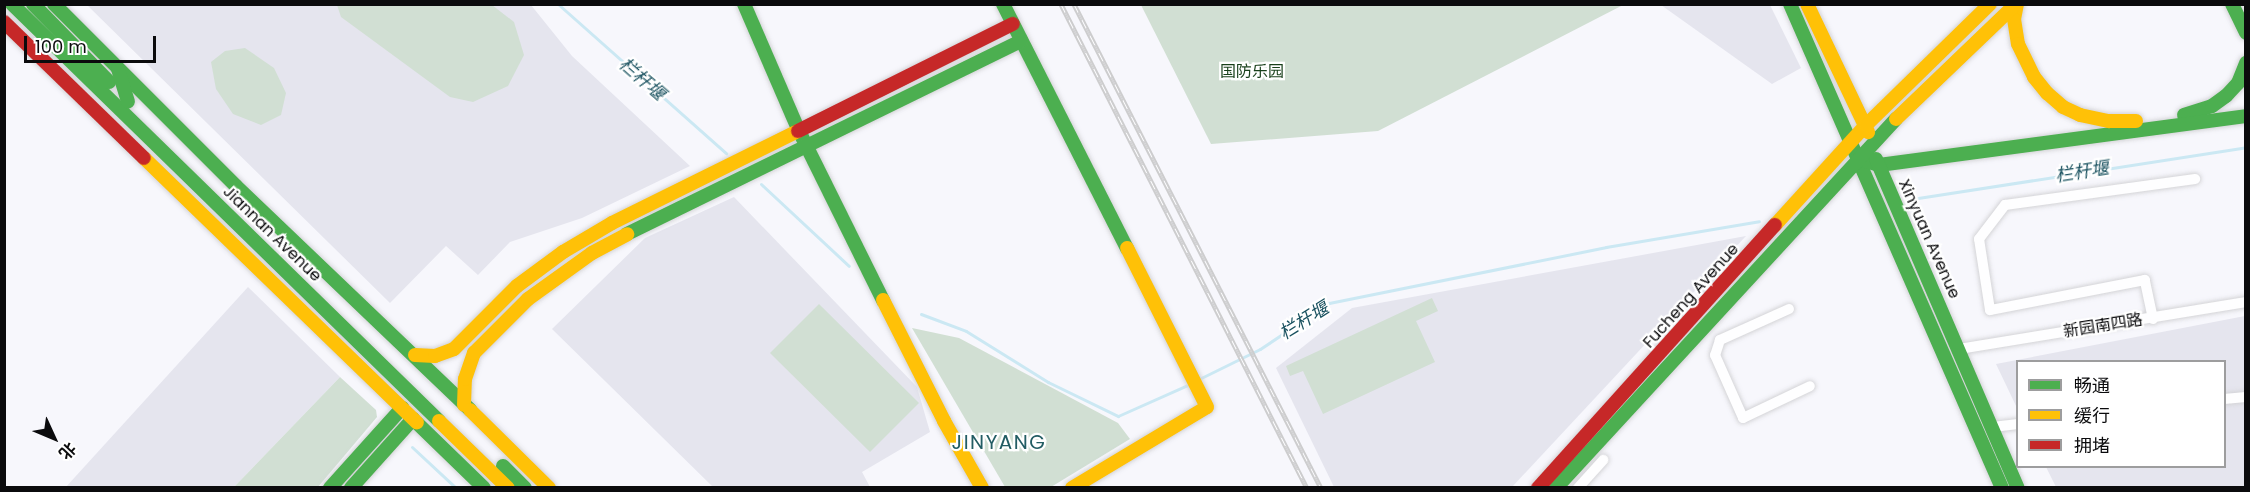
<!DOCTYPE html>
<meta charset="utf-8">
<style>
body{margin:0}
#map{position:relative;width:2250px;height:492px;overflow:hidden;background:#f7f7fc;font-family:Poppins,"Noto Sans SC",sans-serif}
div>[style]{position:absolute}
.built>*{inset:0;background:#e5e5ee}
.green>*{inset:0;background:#d1dfd3}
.stream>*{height:3px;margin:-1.5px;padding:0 1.5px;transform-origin:1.5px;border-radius:1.5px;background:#cbe8f3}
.roads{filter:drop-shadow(0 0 2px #d4d4d7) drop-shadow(0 0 2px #d4d4d7)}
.street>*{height:10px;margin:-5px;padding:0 5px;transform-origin:5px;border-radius:5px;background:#fefeff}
.fast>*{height:14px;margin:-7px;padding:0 7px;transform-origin:7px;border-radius:7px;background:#4caf50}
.slow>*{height:14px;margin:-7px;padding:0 7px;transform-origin:7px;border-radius:7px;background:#ffc107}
.jam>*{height:14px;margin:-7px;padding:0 7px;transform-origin:7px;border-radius:7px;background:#c62828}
.rail>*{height:5px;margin-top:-2.5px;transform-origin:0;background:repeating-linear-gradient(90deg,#fff 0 9px,#cdcdce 0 18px);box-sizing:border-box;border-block:2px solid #cdcdce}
span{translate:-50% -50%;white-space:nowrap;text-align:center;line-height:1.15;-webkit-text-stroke:4.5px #fff;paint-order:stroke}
.park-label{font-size:16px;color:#183f1a}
.street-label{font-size:16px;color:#0b0b0d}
.water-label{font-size:18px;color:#19515f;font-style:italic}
.quarter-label{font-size:20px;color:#235d64;letter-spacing:1.5px}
.frame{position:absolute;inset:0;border:6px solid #0b0b0d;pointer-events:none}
.legend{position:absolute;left:2016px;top:360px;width:210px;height:108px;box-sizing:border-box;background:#fff;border:2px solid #9d9d9e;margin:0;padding:8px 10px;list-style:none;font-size:18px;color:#0b0b0d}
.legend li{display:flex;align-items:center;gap:12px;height:30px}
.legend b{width:30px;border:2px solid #9d9d9e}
.north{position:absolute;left:24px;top:408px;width:60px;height:60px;-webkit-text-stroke:4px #fff;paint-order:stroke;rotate:134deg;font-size:16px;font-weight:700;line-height:24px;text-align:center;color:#0b0b0d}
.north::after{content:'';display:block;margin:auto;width:21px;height:27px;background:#0b0b0d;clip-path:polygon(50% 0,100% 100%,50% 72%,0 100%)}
.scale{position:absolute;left:24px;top:36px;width:132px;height:27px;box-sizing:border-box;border:3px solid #0b0b0d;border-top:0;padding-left:8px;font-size:18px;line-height:21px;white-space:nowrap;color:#0b0b0d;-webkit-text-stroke:4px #fff;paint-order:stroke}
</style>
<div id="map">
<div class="built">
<div style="clip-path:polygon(87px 5px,531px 5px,572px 56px,690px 166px,582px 218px,510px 242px,478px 275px,446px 246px,390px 303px)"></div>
<div style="clip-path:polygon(1661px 5px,1770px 5px,1801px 68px,1772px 84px)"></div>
<div style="clip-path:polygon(734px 197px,917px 387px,930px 432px,862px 472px,870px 487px,713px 487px,552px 329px,645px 238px)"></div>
<div style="clip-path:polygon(1746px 236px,1512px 487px,1334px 487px,1276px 368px,1352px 308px)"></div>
<div style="clip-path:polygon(248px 287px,340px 377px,234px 487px,65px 488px)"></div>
<div style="clip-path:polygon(2245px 316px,2245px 487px,2056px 487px,2046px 467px,2224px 466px,2224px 362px,2018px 362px,2017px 408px,1996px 364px)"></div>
</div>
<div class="green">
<div style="clip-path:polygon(337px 5px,492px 5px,514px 22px,524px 55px,508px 86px,473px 102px,450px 97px,341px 17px)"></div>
<div style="clip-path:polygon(1141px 5px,1623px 5px,1378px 131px,1211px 144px)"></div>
<div style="clip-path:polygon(245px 48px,274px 68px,286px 93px,281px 115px,261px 125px,233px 114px,216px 89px,211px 62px,225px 51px)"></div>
<div style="clip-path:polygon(1432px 298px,1438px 311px,1416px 321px,1435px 362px,1323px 414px,1303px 371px,1290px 376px,1286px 366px)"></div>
<div style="clip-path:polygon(819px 304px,919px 403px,870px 452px,770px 353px)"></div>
<div style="clip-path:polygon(912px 328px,959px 338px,1118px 423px,1130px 439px,1051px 487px,1005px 487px)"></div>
<div style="clip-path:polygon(340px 377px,376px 410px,377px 417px,318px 487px,234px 487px)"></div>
</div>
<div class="stream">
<div style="left:558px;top:4px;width:225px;rotate:41.6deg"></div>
<div style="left:761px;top:184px;width:120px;rotate:43deg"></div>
<div style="left:1918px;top:198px;width:332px;rotate:-8.8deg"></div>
<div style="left:921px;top:314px;width:48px;rotate:20.7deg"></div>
<div style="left:966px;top:331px;width:97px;rotate:31.9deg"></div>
<div style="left:1048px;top:382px;width:78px;rotate:25.9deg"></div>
<div style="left:1118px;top:416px;width:79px;rotate:-24deg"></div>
<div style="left:1199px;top:379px;width:68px;rotate:-26.2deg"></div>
<div style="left:1260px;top:349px;width:83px;rotate:-33.7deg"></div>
<div style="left:1329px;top:303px;width:283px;rotate:-11.4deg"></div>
<div style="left:1606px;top:247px;width:155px;rotate:-9.6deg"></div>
<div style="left:412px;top:447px;width:60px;rotate:43deg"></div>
</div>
<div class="roads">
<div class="street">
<div style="left:1789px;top:309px;width:76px;rotate:155.8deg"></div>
<div style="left:1720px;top:340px;width:16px;rotate:108deg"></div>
<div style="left:1715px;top:355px;width:69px;rotate:66deg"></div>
<div style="left:1743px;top:418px;width:74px;rotate:-25.5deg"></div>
<div style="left:2153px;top:319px;width:40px;rotate:-102deg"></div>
<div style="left:2145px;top:280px;width:158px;rotate:169deg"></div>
<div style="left:1990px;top:310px;width:72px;rotate:-98.8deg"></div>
<div style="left:1979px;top:239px;width:43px;rotate:-52.6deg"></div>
<div style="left:2005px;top:205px;width:192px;rotate:-7.8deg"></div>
<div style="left:1959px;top:349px;width:291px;rotate:-9.3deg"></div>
<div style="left:2224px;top:399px;width:22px;rotate:-5deg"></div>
<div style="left:1993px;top:427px;width:25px;rotate:-7deg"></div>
<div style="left:1578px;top:488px;width:38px;rotate:-48deg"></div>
</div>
<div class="fast">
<div style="left:12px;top:4px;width:597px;rotate:44.32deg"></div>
<div style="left:33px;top:4px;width:109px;rotate:45.7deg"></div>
<div style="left:54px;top:4px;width:257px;rotate:45deg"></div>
<div style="left:236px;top:186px;width:324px;rotate:43.7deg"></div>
<div style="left:744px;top:4px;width:136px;rotate:66.6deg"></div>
<div style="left:798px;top:129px;width:191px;rotate:63.6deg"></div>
<div style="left:1003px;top:4px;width:274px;rotate:63.1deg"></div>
<div style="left:1790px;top:4px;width:528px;rotate:66.35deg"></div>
<div style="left:2232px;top:4px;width:32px;rotate:64deg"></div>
<div style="left:118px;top:69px;width:34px;rotate:73deg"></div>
<div style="left:2184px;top:115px;width:29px;rotate:-18deg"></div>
<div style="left:2212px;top:106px;width:17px;rotate:-36deg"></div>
<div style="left:2226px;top:96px;width:18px;rotate:-47deg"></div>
<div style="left:2238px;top:83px;width:22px;rotate:-68deg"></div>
<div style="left:1859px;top:159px;width:21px;rotate:17deg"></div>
<div style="left:1879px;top:165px;width:370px;rotate:-7.6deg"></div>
<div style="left:1876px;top:159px;width:358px;rotate:66.7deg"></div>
<div style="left:627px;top:234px;width:439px;rotate:-26.1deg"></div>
<div style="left:417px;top:423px;width:93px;rotate:44.1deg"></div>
<div style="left:503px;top:466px;width:31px;rotate:45deg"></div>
<div style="left:330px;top:488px;width:108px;rotate:-48deg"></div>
<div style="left:351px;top:488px;width:93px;rotate:-48.1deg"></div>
<div style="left:1556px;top:488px;width:502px;rotate:-47.34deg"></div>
</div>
<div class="slow">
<div style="left:1807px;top:4px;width:142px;rotate:64.5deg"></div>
<div style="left:2017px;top:4px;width:15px;rotate:101deg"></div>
<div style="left:2014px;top:19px;width:25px;rotate:81deg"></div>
<div style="left:2018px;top:44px;width:37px;rotate:64deg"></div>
<div style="left:2034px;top:77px;width:21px;rotate:51deg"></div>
<div style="left:2047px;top:93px;width:21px;rotate:41deg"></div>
<div style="left:2063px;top:107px;width:19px;rotate:25deg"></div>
<div style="left:2080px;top:115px;width:30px;rotate:12deg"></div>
<div style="left:2109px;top:121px;width:27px"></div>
<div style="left:1896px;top:119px;width:166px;rotate:-43.8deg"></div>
<div style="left:144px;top:158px;width:380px;rotate:44.1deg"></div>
<div style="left:1775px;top:225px;width:135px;rotate:-47.7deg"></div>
<div style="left:1866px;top:125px;width:173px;rotate:-44.3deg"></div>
<div style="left:883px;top:300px;width:136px;rotate:63.2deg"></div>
<div style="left:944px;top:421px;width:77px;rotate:60.4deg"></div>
<div style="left:415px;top:355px;width:20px;rotate:3deg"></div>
<div style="left:435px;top:356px;width:20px;rotate:-20deg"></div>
<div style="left:454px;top:349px;width:89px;rotate:-45deg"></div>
<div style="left:517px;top:286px;width:57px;rotate:-36.5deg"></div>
<div style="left:563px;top:252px;width:57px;rotate:-30.6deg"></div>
<div style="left:612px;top:223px;width:208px;rotate:-26.3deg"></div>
<div style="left:464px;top:405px;width:26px;rotate:-88deg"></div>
<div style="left:465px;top:379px;width:28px;rotate:-71deg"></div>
<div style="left:474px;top:353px;width:76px;rotate:-45deg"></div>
<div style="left:528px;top:299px;width:79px;rotate:-35.7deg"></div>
<div style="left:592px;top:253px;width:40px;rotate:-28deg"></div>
<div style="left:470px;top:410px;width:111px;rotate:44.6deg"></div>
<div style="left:439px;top:421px;width:96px;rotate:44.2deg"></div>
<div style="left:1072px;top:488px;width:157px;rotate:-31deg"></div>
<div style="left:1207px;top:407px;width:178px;rotate:-116.7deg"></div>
</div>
<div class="jam">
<div style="left:4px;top:22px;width:195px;rotate:44.2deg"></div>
<div style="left:798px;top:131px;width:240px;rotate:-26.5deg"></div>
<div style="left:1538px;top:488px;width:354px;rotate:-48deg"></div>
</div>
</div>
<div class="rail">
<div style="left:1061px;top:4px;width:543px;rotate:63.06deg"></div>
<div style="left:1074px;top:4px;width:543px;rotate:62.96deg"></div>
</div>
<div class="park-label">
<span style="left:1252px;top:72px">国防乐园</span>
</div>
<div class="street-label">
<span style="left:272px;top:234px;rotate:44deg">Jiannan Avenue</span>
<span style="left:1929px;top:239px;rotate:66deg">Xinyuan Avenue</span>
<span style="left:1691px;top:296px;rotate:-48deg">Fucheng Avenue</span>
<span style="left:2103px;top:326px;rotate:-9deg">新园南四路</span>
</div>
<div class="water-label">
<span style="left:642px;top:79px;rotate:41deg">栏杆堰</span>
<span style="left:2082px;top:172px;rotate:-9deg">栏杆堰</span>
<span style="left:1304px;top:321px;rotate:-32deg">栏杆堰</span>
</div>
<div class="quarter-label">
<span style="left:999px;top:442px">JINYANG</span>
</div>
<div class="frame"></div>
<ul class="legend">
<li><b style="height:8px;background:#4caf50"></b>畅通</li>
<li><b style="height:8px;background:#ffc107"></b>缓行</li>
<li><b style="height:8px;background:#c62828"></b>拥堵</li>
</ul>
<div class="north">北</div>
<div class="scale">100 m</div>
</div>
